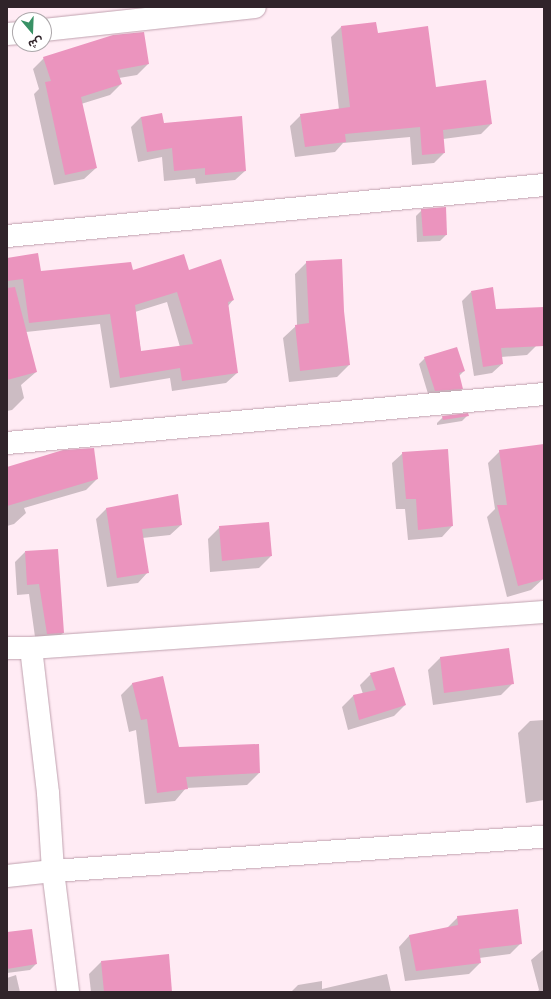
<!DOCTYPE html>
<meta charset="utf-8">
<style>
body{margin:0}
#map{position:relative;width:551px;height:999px;overflow:hidden;background:#ffebf4;font-family:Spectral,"Noto Sans Arabic",serif}
div>[style]{position:absolute}
.shadow>*{inset:0;background:#0003}
.building>*{inset:0;background:#eb94be}
.roads{filter:drop-shadow(0 0 1px #c0a2af) drop-shadow(0 0 1px #c0a2af)}
.street>*{height:22px;margin:-11px;padding:0 11px;transform-origin:11px;border-radius:11px;background:#fff}
span{translate:-50% -50%;white-space:nowrap;text-align:center;line-height:1.15;-webkit-text-stroke:4px #fff;paint-order:stroke}
.frame{position:absolute;inset:0;border:8px solid #30242a;pointer-events:none}
.north{position:absolute;left:12px;top:12px;width:40px;height:40px;box-sizing:border-box;background:#fff;border:1px solid #aca7aa;border-radius:50%;rotate:161deg;font-size:11px;font-weight:700;line-height:16px;text-align:center;color:#30242a}
.north::after{content:'';display:block;margin:auto;width:14px;height:18px;background:#389165;clip-path:polygon(50% 0,100% 100%,50% 72%,0 100%)}
</style>
<div id="map">
<div class="shadow">
<div style="clip-path:polygon(341px 27px,377px 34px,435px 88px,491px 124px,481px 134px,443px 139px,444px 153px,434px 163px,412px 165px,410px 137px,343px 143px,335px 152px,295px 157px,290px 126px,301px 115px,339px 110px,331px 37px)"></div>
<div style="clip-path:polygon(44px 58px,148px 64px,137px 75px,119px 78px,121px 84px,110px 95px,81px 104px,96px 168px,84px 179px,54px 185px,34px 94px,39px 89px,33px 69px)"></div>
<div style="clip-path:polygon(141px 117px,163px 124px,245px 171px,235px 180px,196px 184px,195px 178px,164px 181px,162px 157px,138px 162px,131px 127px)"></div>
<div style="clip-path:polygon(422px 210px,446px 235px,440px 241px,417px 242px,416px 216px)"></div>
<div style="clip-path:polygon(evenodd,7px 259px,40px 272px,188px 271px,233px 300px,228px 306px,237px 373px,226px 383px,172px 391px,170px 378px,110px 388px,100px 324px,26px 332px,36px 372px,21px 385px,24px 398px,12px 410px,7px 411px,7px 259px,167px 302px,180px 347px,141px 352px,135px 312px,167px 302px)"></div>
<div style="clip-path:polygon(307px 262px,343px 311px,349px 365px,337px 377px,289px 382px,283px 338px,297px 325px,295px 274px)"></div>
<div style="clip-path:polygon(471px 292px,536px 346px,527px 355px,501px 357px,502px 364px,492px 373px,474px 376px,462px 301px)"></div>
<div style="clip-path:polygon(425px 358px,464px 371px,459px 376px,462px 389px,456px 395px,429px 397px,419px 364px)"></div>
<div style="clip-path:polygon(468px 415px,462px 421px,437px 425px,437px 423px,443px 417px)"></div>
<div style="clip-path:polygon(544px 445px,543px 579px,531px 590px,507px 597px,487px 517px,495px 509px,488px 463px,500px 451px)"></div>
<div style="clip-path:polygon(403px 453px,452px 526px,442px 537px,408px 540px,405px 509px,396px 509px,392px 463px)"></div>
<div style="clip-path:polygon(7px 468px,97px 479px,86px 490px,24px 508px,26px 513px,14px 524px,7px 526px)"></div>
<div style="clip-path:polygon(106px 509px,181px 525px,170px 535px,142px 538px,148px 572px,138px 583px,107px 587px,96px 519px)"></div>
<div style="clip-path:polygon(220px 527px,271px 556px,259px 568px,210px 572px,208px 539px)"></div>
<div style="clip-path:polygon(25px 552px,63px 633px,52px 643px,36px 644px,29px 594px,17px 595px,15px 562px)"></div>
<div style="clip-path:polygon(508px 649px,513px 683px,501px 695px,433px 705px,428px 670px,440px 658px)"></div>
<div style="clip-path:polygon(371px 674px,405px 705px,394px 716px,348px 730px,342px 707px,353px 696px,363px 694px,360px 685px)"></div>
<div style="clip-path:polygon(133px 683px,178px 748px,259px 773px,247px 785px,186px 788px,175px 801px,145px 804px,136px 730px,129px 732px,121px 695px)"></div>
<div style="clip-path:polygon(544px 720px,544px 800px,526px 803px,518px 733px,530px 721px)"></div>
<div style="clip-path:polygon(458px 917px,521px 943px,510px 954px,479px 958px,480px 963px,469px 974px,405px 981px,399px 947px,409px 936px,447px 928px)"></div>
<div style="clip-path:polygon(7px 934px,36px 964px,30px 970px,7px 973px)"></div>
<div style="clip-path:polygon(544px 949px,544px 992px,537px 992px,539px 990px,531px 960px)"></div>
<div style="clip-path:polygon(101px 962px,171px 992px,91px 992px,89px 974px)"></div>
<div style="clip-path:polygon(387px 974px,391px 992px,291px 992px,298px 985px,322px 981px,322px 989px)"></div>
<div style="clip-path:polygon(16px 975px,20px 992px,7px 992px,7px 978px)"></div>
</div>
<div class="building">
<div style="clip-path:polygon(376px 22px,378px 33px,428px 26px,436px 87px,486px 80px,492px 124px,443px 130px,445px 153px,422px 155px,420px 127px,345px 134px,346px 142px,305px 147px,300px 114px,350px 107px,341px 26px)"></div>
<div style="clip-path:polygon(144px 32px,149px 64px,117px 70px,122px 84px,81px 97px,97px 168px,65px 175px,45px 82px,51px 81px,43px 57px,113px 35px)"></div>
<div style="clip-path:polygon(162px 113px,164px 123px,242px 116px,246px 171px,205px 175px,205px 168px,174px 171px,172px 148px,147px 152px,141px 117px)"></div>
<div style="clip-path:polygon(446px 207px,447px 235px,423px 236px,421px 209px)"></div>
<div style="clip-path:polygon(evenodd,38px 253px,41px 271px,131px 262px,133px 270px,184px 254px,189px 270px,221px 259px,234px 300px,228px 302px,238px 373px,182px 381px,180px 368px,120px 378px,110px 314px,29px 323px,23px 279px,7px 281px,7px 258px,38px 253px,177px 292px,193px 344px,141px 351px,135px 305px,177px 292px)"></div>
<div style="clip-path:polygon(342px 259px,344px 311px,350px 365px,300px 371px,295px 325px,309px 323px,306px 261px)"></div>
<div style="clip-path:polygon(15px 287px,37px 372px,7px 380px,7px 288px)"></div>
<div style="clip-path:polygon(493px 287px,496px 309px,544px 307px,544px 346px,501px 348px,503px 364px,483px 367px,471px 291px)"></div>
<div style="clip-path:polygon(457px 347px,465px 371px,459px 373px,463px 389px,435px 391px,424px 357px)"></div>
<div style="clip-path:polygon(468px 413px,469px 416px,443px 420px,442px 416px)"></div>
<div style="clip-path:polygon(544px 444px,544px 579px,518px 586px,497px 505px,507px 505px,499px 450px)"></div>
<div style="clip-path:polygon(94px 448px,98px 479px,7px 506px,7px 467px,63px 450px)"></div>
<div style="clip-path:polygon(448px 449px,453px 526px,418px 530px,416px 499px,406px 499px,402px 452px)"></div>
<div style="clip-path:polygon(178px 494px,182px 525px,142px 529px,149px 573px,117px 578px,106px 508px)"></div>
<div style="clip-path:polygon(269px 522px,272px 556px,222px 561px,219px 526px)"></div>
<div style="clip-path:polygon(58px 549px,64px 633px,47px 634px,39px 584px,27px 585px,25px 551px)"></div>
<div style="clip-path:polygon(509px 648px,514px 684px,444px 693px,440px 657px)"></div>
<div style="clip-path:polygon(394px 667px,406px 705px,359px 720px,353px 695px,376px 690px,370px 673px)"></div>
<div style="clip-path:polygon(163px 676px,179px 747px,259px 744px,260px 773px,186px 777px,188px 789px,157px 793px,147px 719px,141px 720px,132px 683px)"></div>
<div style="clip-path:polygon(518px 909px,522px 944px,479px 949px,481px 963px,416px 971px,409px 935px,458px 925px,457px 916px)"></div>
<div style="clip-path:polygon(32px 929px,37px 964px,7px 969px,7px 932px)"></div>
<div style="clip-path:polygon(169px 954px,172px 992px,104px 992px,101px 961px)"></div>
</div>
<div class="roads">
<div class="street">
<div style="left:44px;top:30px;width:212px;rotate:-6.2deg"></div>
<div style="left:7px;top:34px;width:13px;rotate:-4deg"></div>
<div style="left:7px;top:236px;width:539px;rotate:-5.43deg"></div>
<div style="left:7px;top:443px;width:539px;rotate:-5.21deg"></div>
<div style="left:7px;top:648px;width:24px"></div>
<div style="left:31px;top:648px;width:514px;rotate:-4.01deg"></div>
<div style="left:31px;top:648px;width:146px;rotate:83.3deg"></div>
<div style="left:48px;top:793px;width:78px;rotate:86.3deg"></div>
<div style="left:53px;top:871px;width:122px;rotate:82.9deg"></div>
<div style="left:7px;top:876px;width:46px;rotate:-6.2deg"></div>
<div style="left:53px;top:871px;width:492px;rotate:-4deg"></div>
</div>
</div>
<div class="frame"></div>
<div class="north">ش</div>
</div>
